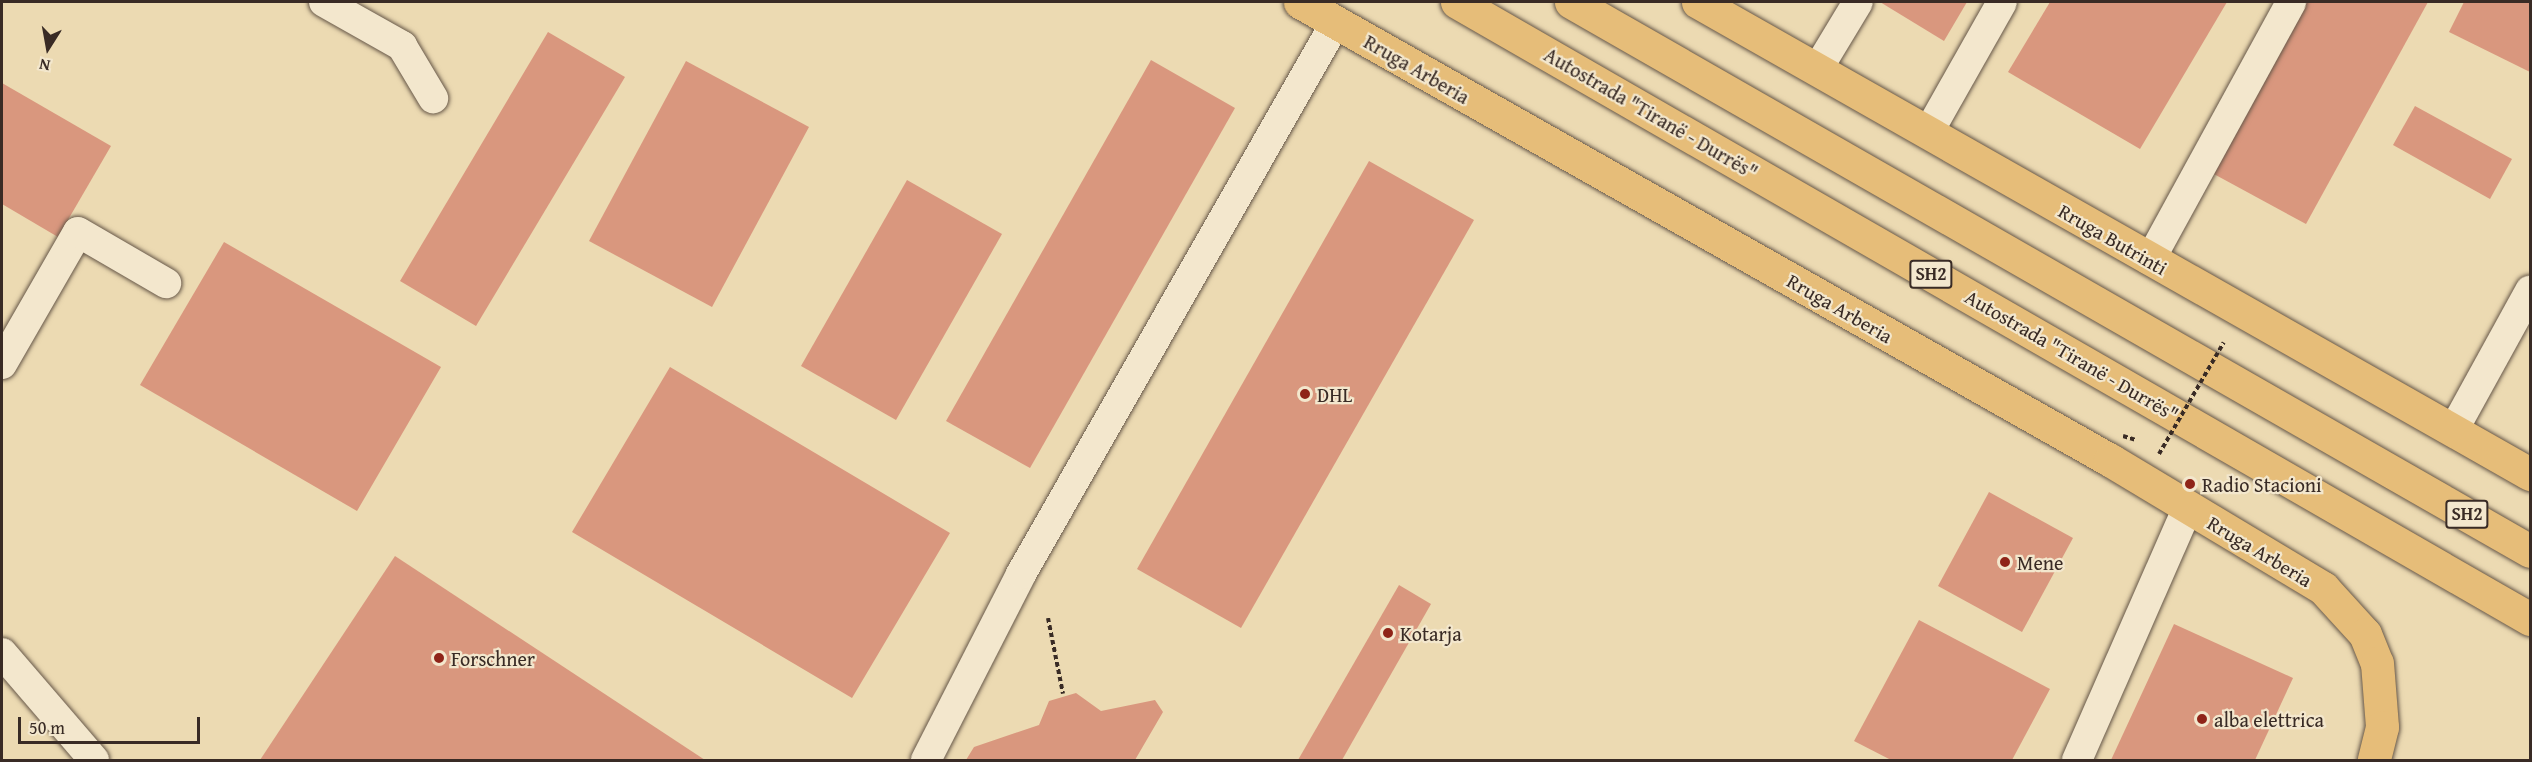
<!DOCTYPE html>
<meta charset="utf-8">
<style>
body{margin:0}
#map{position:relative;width:2532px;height:762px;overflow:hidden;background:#ecdab2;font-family:"Gentium Book Plus",serif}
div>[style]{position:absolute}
.building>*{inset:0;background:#d9977e}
.path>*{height:4px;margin-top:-2px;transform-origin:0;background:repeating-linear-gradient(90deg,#392b25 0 4.5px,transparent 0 7.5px)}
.roads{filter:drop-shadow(0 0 2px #665748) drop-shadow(0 0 2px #665748)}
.minor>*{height:30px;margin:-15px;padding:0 15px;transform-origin:15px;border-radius:15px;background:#f3e7cd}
.major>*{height:33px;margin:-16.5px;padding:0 16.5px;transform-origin:16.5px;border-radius:16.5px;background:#e6bd79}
.highway>*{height:33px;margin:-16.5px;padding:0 16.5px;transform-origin:16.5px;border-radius:16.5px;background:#e6bd79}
.path-bridge>*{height:4px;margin-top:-2px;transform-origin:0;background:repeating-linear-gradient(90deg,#392b25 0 4.5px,transparent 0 7.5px)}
.dots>*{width:16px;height:16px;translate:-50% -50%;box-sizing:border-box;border:3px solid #f3e7cd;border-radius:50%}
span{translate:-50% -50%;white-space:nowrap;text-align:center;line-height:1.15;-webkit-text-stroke:4.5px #f3e7cd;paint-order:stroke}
.shield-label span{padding:2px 4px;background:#f3e7cd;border:2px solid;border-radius:4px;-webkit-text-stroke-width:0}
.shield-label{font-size:18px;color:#392b25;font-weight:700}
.street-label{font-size:20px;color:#392b25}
.poi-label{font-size:20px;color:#392b25}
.left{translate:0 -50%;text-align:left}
.frame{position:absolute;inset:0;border:3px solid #392b25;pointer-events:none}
.north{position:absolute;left:18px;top:18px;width:60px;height:60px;-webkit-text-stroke:4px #f3e7cd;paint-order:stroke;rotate:191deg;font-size:16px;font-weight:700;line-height:24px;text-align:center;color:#392b25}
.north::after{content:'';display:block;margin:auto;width:21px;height:27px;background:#392b25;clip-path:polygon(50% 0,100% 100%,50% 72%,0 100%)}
.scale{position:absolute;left:18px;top:717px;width:182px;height:27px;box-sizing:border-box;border:3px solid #392b25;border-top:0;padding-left:8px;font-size:18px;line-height:21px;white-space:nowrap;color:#392b25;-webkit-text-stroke:4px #f3e7cd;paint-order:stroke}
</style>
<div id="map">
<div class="building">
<div style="clip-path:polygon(1880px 2px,1967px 2px,1944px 41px)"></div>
<div style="clip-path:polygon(2050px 2px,2227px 2px,2140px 149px,2008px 72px)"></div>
<div style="clip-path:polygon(2305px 2px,2428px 2px,2306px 224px,2212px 173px)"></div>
<div style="clip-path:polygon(2464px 2px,2530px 2px,2530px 72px,2449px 32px)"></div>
<div style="clip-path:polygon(548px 32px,625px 77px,476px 326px,400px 281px)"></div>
<div style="clip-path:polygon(1151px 60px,1235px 108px,1030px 468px,946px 421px)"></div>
<div style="clip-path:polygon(686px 61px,809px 127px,712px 307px,589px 241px)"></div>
<div style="clip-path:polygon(2px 83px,111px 146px,58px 237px,2px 204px)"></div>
<div style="clip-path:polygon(2415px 106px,2512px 159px,2490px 199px,2393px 145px)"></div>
<div style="clip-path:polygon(1369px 161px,1474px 220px,1241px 628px,1137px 569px)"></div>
<div style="clip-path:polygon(907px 180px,1002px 234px,896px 420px,801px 366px)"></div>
<div style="clip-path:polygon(224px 242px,441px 367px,357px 511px,140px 385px)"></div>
<div style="clip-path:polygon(670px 367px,950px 533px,852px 698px,572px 532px)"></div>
<div style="clip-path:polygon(1989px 492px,2073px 538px,2022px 632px,1938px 586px)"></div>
<div style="clip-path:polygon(395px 556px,705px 760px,260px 760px)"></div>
<div style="clip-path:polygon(1399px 585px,1431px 604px,1342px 760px,1298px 760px)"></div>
<div style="clip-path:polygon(1919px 620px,2050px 689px,2012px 760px,1891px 760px,1854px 741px)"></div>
<div style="clip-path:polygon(2174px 624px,2293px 678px,2255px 760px,2111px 760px)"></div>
<div style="clip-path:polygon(1076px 693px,1101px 711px,1155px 700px,1163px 712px,1135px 760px,966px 760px,974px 747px,1039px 725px,1049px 701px)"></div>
</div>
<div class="path">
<div style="left:2123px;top:436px;width:14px;rotate:17deg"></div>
<div style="left:1048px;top:618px;width:77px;rotate:78.8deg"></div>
</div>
<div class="roads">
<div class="minor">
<div style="left:324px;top:2px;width:90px;rotate:29.4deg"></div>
<div style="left:402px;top:46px;width:61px;rotate:59.2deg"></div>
<div style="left:1817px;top:70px;width:79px;rotate:-58.9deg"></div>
<div style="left:1928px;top:133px;width:150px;rotate:-60.5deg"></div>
<div style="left:2150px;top:260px;width:294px;rotate:-61.3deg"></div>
<div style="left:2px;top:364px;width:152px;rotate:-60.1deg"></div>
<div style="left:78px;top:232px;width:102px;rotate:30.1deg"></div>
<div style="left:2454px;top:429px;width:158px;rotate:-61.2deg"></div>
<div style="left:2px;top:653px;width:141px;rotate:49.3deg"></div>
<div style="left:926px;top:760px;width:209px;rotate:-62.9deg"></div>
<div style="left:1021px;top:574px;width:636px;rotate:-60.29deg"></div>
<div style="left:2077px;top:760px;width:276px;rotate:-66.3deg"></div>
</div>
<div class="major">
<div style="left:1300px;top:2px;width:931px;rotate:29.49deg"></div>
<div style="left:2110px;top:460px;width:249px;rotate:31deg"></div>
<div style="left:2323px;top:588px;width:62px;rotate:47.6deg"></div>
<div style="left:2365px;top:634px;width:31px;rotate:68deg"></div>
<div style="left:2377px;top:663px;width:64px;rotate:85.5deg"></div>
<div style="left:2382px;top:727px;width:34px;rotate:104deg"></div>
<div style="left:1698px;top:2px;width:957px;rotate:29.57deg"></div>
</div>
<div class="highway">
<div style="left:1457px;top:2px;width:1238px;rotate:29.9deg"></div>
<div style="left:1571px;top:2px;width:1105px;rotate:29.79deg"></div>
</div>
</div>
<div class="path-bridge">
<div style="left:2159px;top:454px;width:129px;rotate:-59.9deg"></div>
</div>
<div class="dots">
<div style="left:1305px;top:394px;background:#8f2418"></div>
<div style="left:2190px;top:484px;background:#8f2418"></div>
<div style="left:2005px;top:562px;background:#8f2418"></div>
<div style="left:1388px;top:633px;background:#8f2418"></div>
<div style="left:439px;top:658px;background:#8f2418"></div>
<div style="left:2202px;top:719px;background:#8f2418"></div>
</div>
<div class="shield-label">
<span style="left:1931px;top:274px">SH2</span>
<span style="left:2467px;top:514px">SH2</span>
</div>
<div class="street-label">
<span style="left:1417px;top:69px;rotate:30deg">Rruga Arberia</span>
<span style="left:1651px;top:113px;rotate:30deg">Autostrada "Tiranë - Durrës"</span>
<span style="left:2113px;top:239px;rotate:30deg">Rruga Butrinti</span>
<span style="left:1840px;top:308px;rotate:30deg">Rruga Arberia</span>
<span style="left:2072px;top:355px;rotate:30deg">Autostrada "Tiranë - Durrës"</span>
<span style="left:2260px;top:551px;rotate:31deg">Rruga Arberia</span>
</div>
<div class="poi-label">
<span class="left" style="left:1317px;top:394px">DHL</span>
<span class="left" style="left:2202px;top:484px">Radio Stacioni</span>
<span class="left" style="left:2017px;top:562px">Mene</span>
<span class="left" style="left:1400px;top:633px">Kotarja</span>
<span class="left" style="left:451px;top:658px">Forschner</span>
<span class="left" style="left:2214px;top:719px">alba elettrica</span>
</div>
<div class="frame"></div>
<div class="north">N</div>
<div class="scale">50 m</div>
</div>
